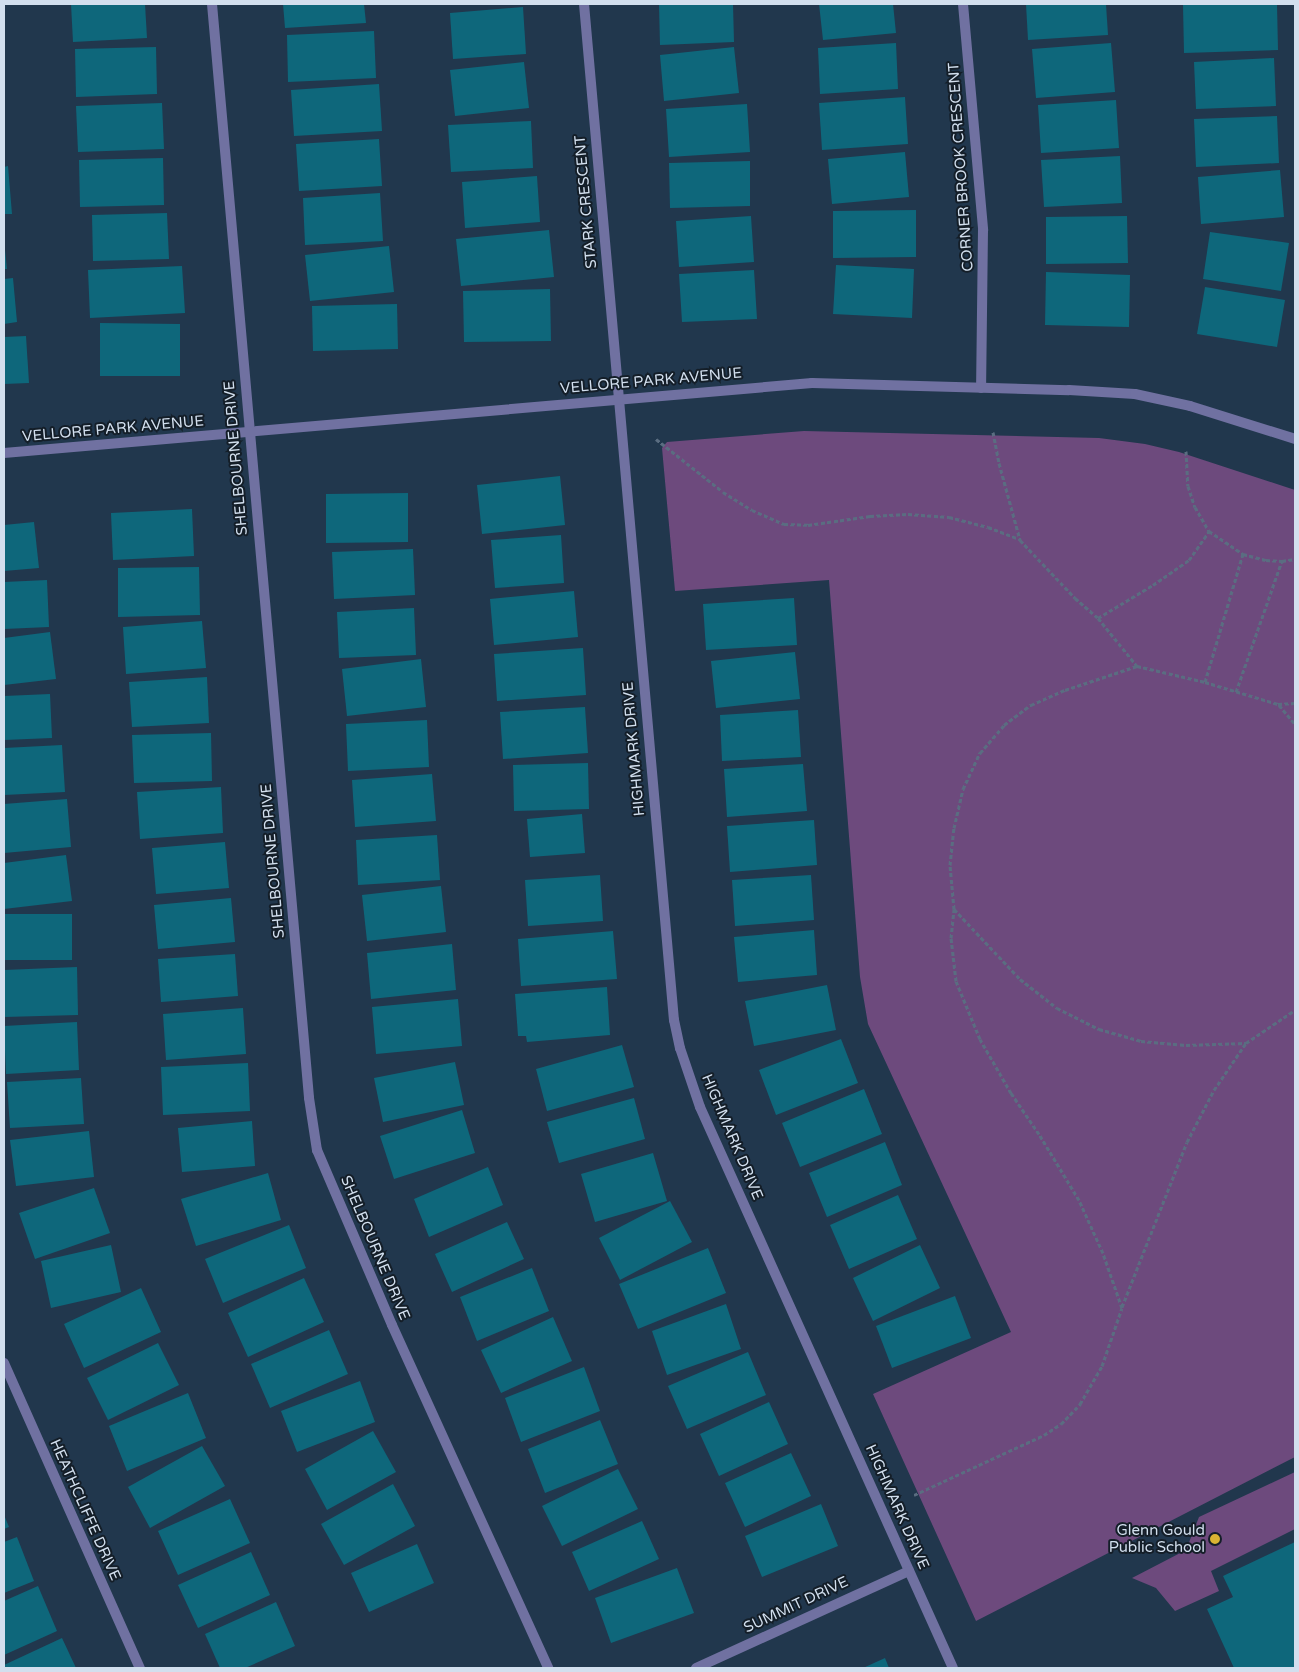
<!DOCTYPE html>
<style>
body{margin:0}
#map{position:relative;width:1299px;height:1672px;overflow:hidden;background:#21374d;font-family:"Varela Round",sans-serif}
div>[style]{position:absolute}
.green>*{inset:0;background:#6d4a7d}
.building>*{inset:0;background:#0e677b}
.path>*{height:3px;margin-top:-1.5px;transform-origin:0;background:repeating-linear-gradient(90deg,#5a6d81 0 4px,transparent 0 6.5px)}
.minor>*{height:10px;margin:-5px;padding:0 5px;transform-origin:5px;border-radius:5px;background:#7071a1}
.dots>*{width:14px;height:14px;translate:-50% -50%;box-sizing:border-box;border:2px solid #141e28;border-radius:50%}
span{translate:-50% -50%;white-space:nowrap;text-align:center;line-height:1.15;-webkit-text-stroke:4px #141e28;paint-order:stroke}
.street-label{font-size:15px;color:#d2dfee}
.poi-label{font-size:15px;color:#d2dfee}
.right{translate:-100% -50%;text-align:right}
.frame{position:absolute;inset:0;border:5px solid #d2dfee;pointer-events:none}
</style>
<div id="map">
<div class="green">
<div style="clip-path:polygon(804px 431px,1099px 438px,1145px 444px,1179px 452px,1295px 490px,1295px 1457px,976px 1621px,873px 1394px,1011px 1332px,868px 1024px,860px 977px,829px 580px,675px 591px,662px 448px,667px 442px)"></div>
<div style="clip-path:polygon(1295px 1472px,1295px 1529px,1211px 1571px,1219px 1591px,1175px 1611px,1156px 1588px,1132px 1578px,1186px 1550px,1199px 1517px)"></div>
</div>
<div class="building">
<div style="clip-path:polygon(71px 4px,145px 4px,147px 38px,73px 42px)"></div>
<div style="clip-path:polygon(283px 4px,364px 4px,366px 23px,285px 28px)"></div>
<div style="clip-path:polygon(659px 4px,733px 4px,734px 42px,660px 45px)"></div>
<div style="clip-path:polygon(819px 4px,893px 4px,896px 33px,823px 40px)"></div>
<div style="clip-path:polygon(1026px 4px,1106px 4px,1108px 35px,1028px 40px)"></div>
<div style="clip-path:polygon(1277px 4px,1278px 50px,1184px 53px,1183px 5px)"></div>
<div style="clip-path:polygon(523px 7px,526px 54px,453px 59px,450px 13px)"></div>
<div style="clip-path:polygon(374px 31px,376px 78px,288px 82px,287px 35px)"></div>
<div style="clip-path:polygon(896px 43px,898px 89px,820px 94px,818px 48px)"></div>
<div style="clip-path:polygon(1111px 43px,1115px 92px,1036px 98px,1032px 49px)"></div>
<div style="clip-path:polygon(156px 47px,157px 94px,76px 97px,75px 49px)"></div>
<div style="clip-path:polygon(734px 47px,739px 93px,664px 101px,660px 55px)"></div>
<div style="clip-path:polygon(1274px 58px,1276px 106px,1196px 109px,1194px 62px)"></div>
<div style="clip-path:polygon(524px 62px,529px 108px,455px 116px,450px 70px)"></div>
<div style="clip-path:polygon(379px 84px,382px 131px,294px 136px,291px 90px)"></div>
<div style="clip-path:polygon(905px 97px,908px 144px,822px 150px,819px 103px)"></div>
<div style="clip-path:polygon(1116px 100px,1119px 148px,1041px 153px,1038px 105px)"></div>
<div style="clip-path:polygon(162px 103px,164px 149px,78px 152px,76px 106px)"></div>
<div style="clip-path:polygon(747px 104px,750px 152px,669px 157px,666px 109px)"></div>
<div style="clip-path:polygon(1277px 116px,1279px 163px,1196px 167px,1194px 119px)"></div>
<div style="clip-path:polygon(531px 121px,533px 168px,451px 172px,448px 125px)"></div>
<div style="clip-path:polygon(379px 139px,382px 186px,299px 191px,296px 144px)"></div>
<div style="clip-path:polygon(905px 152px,909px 197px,832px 204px,828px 159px)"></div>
<div style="clip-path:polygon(1120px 156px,1122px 203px,1044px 207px,1041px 160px)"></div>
<div style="clip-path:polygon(163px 158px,164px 205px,80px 207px,79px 160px)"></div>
<div style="clip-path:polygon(750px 161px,750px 206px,670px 208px,669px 163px)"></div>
<div style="clip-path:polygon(8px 166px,12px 214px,4px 214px,4px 167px)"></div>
<div style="clip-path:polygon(1280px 170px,1284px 217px,1201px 224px,1198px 177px)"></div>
<div style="clip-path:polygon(537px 176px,540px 222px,465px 228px,462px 182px)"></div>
<div style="clip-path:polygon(380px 193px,383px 241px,305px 245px,303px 198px)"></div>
<div style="clip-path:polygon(916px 210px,916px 257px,833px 258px,833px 211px)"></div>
<div style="clip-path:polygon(167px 213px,169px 259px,93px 261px,92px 215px)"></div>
<div style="clip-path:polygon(751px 216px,754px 262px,679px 267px,676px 221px)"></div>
<div style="clip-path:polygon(1127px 216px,1128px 263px,1046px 264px,1046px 217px)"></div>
<div style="clip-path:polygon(549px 230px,554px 277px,461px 286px,456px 239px)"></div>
<div style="clip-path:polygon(1210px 232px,1289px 243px,1281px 291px,1203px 279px)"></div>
<div style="clip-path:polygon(4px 240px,7px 269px,4px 269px)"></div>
<div style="clip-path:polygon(389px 246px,394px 292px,310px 301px,305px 255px)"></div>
<div style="clip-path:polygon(836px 265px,914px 269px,912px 318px,833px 314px)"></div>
<div style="clip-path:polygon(182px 266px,185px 313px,90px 318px,88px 270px)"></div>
<div style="clip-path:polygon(754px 270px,757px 319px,682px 322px,679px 274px)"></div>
<div style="clip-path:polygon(1046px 272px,1130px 275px,1129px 327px,1045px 325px)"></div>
<div style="clip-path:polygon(13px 278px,17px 322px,4px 324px,4px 279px)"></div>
<div style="clip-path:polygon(1205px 287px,1285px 300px,1277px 347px,1197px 334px)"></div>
<div style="clip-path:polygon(550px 289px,551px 341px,464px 342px,463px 291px)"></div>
<div style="clip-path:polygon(397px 304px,398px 349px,313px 351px,312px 306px)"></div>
<div style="clip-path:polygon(100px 323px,180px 324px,180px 376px,100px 376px)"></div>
<div style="clip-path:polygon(26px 336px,29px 383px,4px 384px,4px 337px)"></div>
<div style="clip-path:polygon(560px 476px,565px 525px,482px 534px,477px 485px)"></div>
<div style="clip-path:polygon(408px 493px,408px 542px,326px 543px,326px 494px)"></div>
<div style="clip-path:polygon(192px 509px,194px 556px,113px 560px,111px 513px)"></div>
<div style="clip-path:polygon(34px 522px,39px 568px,4px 571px,4px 525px)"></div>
<div style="clip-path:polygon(561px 535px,564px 583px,495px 588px,491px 540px)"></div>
<div style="clip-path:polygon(413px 549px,415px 595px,334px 599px,332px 552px)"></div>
<div style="clip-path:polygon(199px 567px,200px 615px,118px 617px,118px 568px)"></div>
<div style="clip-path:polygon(47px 580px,49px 627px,4px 629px,4px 582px)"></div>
<div style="clip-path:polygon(574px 591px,578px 637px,494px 645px,490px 599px)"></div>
<div style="clip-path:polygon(794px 598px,797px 645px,706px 650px,703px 604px)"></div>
<div style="clip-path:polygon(414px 608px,416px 655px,339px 658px,337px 612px)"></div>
<div style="clip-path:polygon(202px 621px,206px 668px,126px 674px,123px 627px)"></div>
<div style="clip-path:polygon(50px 632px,56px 679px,4px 685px,4px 638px)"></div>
<div style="clip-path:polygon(583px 648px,586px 695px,497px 701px,494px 654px)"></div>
<div style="clip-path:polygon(795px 652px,800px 699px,716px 708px,711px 661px)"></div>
<div style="clip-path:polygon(421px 659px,426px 707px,347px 716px,342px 669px)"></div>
<div style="clip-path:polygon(207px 677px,209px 723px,132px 727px,129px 682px)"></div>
<div style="clip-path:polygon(50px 694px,52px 738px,4px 740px,4px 696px)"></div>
<div style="clip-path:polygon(585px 707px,588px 753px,503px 759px,500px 712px)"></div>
<div style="clip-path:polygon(798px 710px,801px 757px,722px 761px,720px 715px)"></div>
<div style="clip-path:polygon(427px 720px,429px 767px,348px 771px,346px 724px)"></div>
<div style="clip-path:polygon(211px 733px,212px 781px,134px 783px,132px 735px)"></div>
<div style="clip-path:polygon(62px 745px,65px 792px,4px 795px,4px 748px)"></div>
<div style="clip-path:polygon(588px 763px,589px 809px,514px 811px,513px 765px)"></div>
<div style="clip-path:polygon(803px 764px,807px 811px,727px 817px,724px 769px)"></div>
<div style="clip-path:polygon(432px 774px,436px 821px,355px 827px,352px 780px)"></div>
<div style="clip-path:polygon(221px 787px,223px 833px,140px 839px,137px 792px)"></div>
<div style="clip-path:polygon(67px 799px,71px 847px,4px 853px,4px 804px)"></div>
<div style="clip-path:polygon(582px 814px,585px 853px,530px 857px,527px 819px)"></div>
<div style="clip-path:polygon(814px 820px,817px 865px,730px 872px,727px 826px)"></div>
<div style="clip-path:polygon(437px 835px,440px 880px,358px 885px,356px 840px)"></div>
<div style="clip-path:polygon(225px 842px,229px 888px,156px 894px,152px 848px)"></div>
<div style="clip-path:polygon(66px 855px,72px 901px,4px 909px,4px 863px)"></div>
<div style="clip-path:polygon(600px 875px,603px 921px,528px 926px,525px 880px)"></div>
<div style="clip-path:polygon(811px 875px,814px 920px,735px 926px,732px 880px)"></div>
<div style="clip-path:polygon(441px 886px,446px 932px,367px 941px,362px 895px)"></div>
<div style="clip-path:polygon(231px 898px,235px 942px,158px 949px,154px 905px)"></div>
<div style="clip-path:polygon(4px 914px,72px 914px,72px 960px,4px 960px)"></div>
<div style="clip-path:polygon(814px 930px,817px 975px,738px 982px,734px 937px)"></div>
<div style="clip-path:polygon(613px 931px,617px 979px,521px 986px,518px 939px)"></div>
<div style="clip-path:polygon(452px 944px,456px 990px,371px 999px,367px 953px)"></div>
<div style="clip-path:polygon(235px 954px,238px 996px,161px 1002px,158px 959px)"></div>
<div style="clip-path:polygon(77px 967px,78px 1015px,4px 1017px,4px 970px)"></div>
<div style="clip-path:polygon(827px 985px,836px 1030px,754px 1046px,745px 1001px)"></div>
<div style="clip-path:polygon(607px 987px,610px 1035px,527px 1042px,526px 1036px,518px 1036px,515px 994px)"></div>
<div style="clip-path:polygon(458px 999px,462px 1046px,376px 1054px,372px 1007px)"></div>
<div style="clip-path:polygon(243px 1008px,246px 1054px,166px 1060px,163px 1014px)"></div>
<div style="clip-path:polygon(77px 1022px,79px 1070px,6px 1074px,4px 1026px)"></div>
<div style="clip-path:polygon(841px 1039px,858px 1083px,776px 1115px,759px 1070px)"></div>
<div style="clip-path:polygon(622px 1045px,634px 1087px,547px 1111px,536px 1069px)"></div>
<div style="clip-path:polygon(455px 1062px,464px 1105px,383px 1122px,374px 1078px)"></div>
<div style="clip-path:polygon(248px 1063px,250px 1111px,163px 1115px,161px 1067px)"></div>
<div style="clip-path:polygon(81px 1078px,84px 1124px,10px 1128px,7px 1082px)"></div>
<div style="clip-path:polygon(864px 1089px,882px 1134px,800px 1167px,782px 1123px)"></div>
<div style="clip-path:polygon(634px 1098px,645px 1139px,559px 1163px,547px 1122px)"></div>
<div style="clip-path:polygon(462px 1110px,475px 1153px,394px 1179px,380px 1136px)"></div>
<div style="clip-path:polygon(252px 1121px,255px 1166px,182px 1172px,178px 1128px)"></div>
<div style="clip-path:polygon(89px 1131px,94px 1177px,16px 1186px,10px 1140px)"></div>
<div style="clip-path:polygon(885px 1142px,902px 1185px,827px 1217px,809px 1173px)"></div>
<div style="clip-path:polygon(653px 1153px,667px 1201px,595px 1222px,581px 1174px)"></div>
<div style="clip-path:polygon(488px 1167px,503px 1205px,429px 1237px,414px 1199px)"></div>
<div style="clip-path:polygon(268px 1173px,281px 1220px,196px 1246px,181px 1199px)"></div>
<div style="clip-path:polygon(94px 1188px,110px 1233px,35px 1259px,19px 1213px)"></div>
<div style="clip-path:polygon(898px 1195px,917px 1239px,849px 1269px,830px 1225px)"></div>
<div style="clip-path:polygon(670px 1201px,692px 1242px,620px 1280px,599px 1238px)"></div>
<div style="clip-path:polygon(507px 1222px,524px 1259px,452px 1292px,435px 1254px)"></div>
<div style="clip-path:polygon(289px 1225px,306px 1268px,223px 1303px,205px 1259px)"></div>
<div style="clip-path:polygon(111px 1245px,121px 1292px,51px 1308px,41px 1261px)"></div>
<div style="clip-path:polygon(920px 1245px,940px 1288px,873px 1321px,853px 1278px)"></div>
<div style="clip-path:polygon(708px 1248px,726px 1293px,638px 1329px,619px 1284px)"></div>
<div style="clip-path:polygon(532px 1268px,549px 1311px,477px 1341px,460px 1297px)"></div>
<div style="clip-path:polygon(304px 1278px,324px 1322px,248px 1357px,228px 1313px)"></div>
<div style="clip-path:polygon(141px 1288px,161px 1332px,84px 1368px,64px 1324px)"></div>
<div style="clip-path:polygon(955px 1296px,971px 1338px,892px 1368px,876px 1326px)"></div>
<div style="clip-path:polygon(726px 1304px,741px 1349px,667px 1375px,652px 1331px)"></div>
<div style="clip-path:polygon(553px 1317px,572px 1361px,501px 1393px,481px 1350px)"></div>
<div style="clip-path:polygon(329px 1330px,348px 1374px,270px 1408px,251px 1364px)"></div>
<div style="clip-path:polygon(158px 1343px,179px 1385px,108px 1420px,87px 1378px)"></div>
<div style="clip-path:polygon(748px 1352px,766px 1395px,687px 1429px,668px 1386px)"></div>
<div style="clip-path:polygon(584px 1367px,600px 1411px,521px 1442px,505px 1398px)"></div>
<div style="clip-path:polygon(360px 1381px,375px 1422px,297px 1452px,281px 1411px)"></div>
<div style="clip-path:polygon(188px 1393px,206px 1438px,127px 1471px,109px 1426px)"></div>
<div style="clip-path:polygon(769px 1402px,788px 1444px,719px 1476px,700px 1434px)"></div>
<div style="clip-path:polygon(600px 1420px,618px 1464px,545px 1493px,528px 1449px)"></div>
<div style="clip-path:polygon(373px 1431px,396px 1472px,327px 1510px,305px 1469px)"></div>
<div style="clip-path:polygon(202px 1446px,225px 1486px,150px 1528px,128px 1487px)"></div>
<div style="clip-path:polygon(791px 1453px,811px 1496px,745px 1527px,725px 1483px)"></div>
<div style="clip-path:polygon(618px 1469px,638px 1509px,562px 1546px,542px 1506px)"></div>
<div style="clip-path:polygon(393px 1484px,415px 1526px,344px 1565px,321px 1524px)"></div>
<div style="clip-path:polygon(230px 1499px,250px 1543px,178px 1575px,158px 1531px)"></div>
<div style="clip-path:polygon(821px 1504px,838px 1546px,762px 1577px,745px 1536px)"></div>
<div style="clip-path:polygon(4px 1515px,9px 1527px,4px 1529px)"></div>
<div style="clip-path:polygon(642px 1521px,659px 1559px,589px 1591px,572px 1552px)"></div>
<div style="clip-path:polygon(17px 1537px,34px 1581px,4px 1593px,4px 1542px)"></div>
<div style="clip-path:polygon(1295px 1542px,1295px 1668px,1234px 1668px,1207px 1609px,1233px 1597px,1223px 1576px)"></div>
<div style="clip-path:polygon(417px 1544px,434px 1583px,369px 1612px,351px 1573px)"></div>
<div style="clip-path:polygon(251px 1552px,270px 1595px,198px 1628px,178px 1585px)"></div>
<div style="clip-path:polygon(677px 1568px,694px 1613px,611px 1643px,595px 1598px)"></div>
<div style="clip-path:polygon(38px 1586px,57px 1631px,4px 1655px,4px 1601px)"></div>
<div style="clip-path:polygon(276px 1602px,295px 1646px,245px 1668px,220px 1668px,205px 1634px)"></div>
<div style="clip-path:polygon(62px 1638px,76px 1668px,4px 1668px,4px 1665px)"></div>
<div style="clip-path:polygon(885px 1658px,889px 1668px,863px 1668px)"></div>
</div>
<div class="path">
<div style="left:993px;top:432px;width:32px;rotate:79deg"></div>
<div style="left:999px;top:463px;width:80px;rotate:74.7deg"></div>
<div style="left:1020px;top:540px;width:80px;rotate:46.5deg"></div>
<div style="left:1075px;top:598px;width:30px;rotate:41deg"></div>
<div style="left:1098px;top:618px;width:62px;rotate:50.9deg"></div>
<div style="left:1137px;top:666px;width:70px;rotate:13.2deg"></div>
<div style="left:1205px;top:682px;width:76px;rotate:16.8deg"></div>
<div style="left:1278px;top:704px;width:17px;rotate:-3deg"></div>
<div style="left:656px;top:439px;width:85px;rotate:38.3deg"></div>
<div style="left:723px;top:492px;width:34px;rotate:32deg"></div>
<div style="left:752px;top:510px;width:35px;rotate:24deg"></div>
<div style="left:784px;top:524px;width:24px;rotate:2deg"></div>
<div style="left:808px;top:525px;width:63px;rotate:-8.3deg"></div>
<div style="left:870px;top:516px;width:38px;rotate:-3deg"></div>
<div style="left:908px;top:514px;width:41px;rotate:4.2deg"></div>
<div style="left:949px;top:517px;width:40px;rotate:14.4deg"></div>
<div style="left:988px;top:527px;width:34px;rotate:21deg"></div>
<div style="left:1186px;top:451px;width:35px;rotate:87deg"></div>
<div style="left:1188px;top:486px;width:22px;rotate:72deg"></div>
<div style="left:1195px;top:507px;width:28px;rotate:60deg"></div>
<div style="left:1209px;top:531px;width:41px;rotate:34.1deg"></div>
<div style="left:1243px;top:554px;width:24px;rotate:15deg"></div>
<div style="left:1266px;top:560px;width:16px;rotate:4deg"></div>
<div style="left:1282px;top:561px;width:13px;rotate:-9deg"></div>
<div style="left:1098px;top:618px;width:64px;rotate:-31deg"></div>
<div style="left:1153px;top:585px;width:44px;rotate:-34.8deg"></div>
<div style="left:1189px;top:560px;width:35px;rotate:-55deg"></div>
<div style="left:1205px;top:682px;width:134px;rotate:-73.5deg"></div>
<div style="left:1236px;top:692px;width:139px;rotate:-70.7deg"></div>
<div style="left:1279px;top:705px;width:25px;rotate:50deg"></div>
<div style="left:954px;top:909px;width:96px;rotate:46.7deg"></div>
<div style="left:1020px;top:979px;width:47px;rotate:38.1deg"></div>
<div style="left:1057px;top:1008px;width:47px;rotate:26.6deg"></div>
<div style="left:1099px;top:1029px;width:44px;rotate:15.9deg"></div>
<div style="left:1141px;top:1041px;width:45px;rotate:5.1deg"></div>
<div style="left:1186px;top:1045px;width:60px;rotate:-1.9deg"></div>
<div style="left:1246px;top:1043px;width:59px;rotate:-34deg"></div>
<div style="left:1122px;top:1307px;width:177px;rotate:-68.5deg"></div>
<div style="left:1187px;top:1142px;width:59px;rotate:-62.6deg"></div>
<div style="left:1214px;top:1090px;width:57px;rotate:-55.8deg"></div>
<div style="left:914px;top:1495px;width:143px;rotate:-24.8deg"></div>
<div style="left:1044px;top:1435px;width:20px;rotate:-33deg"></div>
<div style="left:1061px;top:1424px;width:28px;rotate:-46deg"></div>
<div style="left:1080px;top:1404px;width:44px;rotate:-59.9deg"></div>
<div style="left:1102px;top:1366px;width:61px;rotate:-71deg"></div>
<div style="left:1122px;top:1308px;width:58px;rotate:-109.1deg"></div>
<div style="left:1103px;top:1253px;width:58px;rotate:-114.4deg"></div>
<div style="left:1079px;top:1200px;width:77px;rotate:-121.2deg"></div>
<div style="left:1039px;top:1134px;width:50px;rotate:-124.3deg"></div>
<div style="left:1011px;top:1093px;width:62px;rotate:-119.9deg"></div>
<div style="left:980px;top:1039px;width:63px;rotate:-112.5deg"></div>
<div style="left:956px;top:981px;width:43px;rotate:-96.6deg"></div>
<div style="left:951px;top:938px;width:29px;rotate:-84deg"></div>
<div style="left:954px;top:909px;width:44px;rotate:-95.2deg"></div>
<div style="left:950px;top:865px;width:37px;rotate:-84deg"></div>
<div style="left:954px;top:828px;width:40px;rotate:-77deg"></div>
<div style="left:963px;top:789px;width:40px;rotate:-65deg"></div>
<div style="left:980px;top:753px;width:37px;rotate:-49deg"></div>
<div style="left:1004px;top:725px;width:34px;rotate:-37deg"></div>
<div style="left:1031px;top:705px;width:37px;rotate:-24deg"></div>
<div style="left:1065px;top:690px;width:76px;rotate:-18.4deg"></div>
</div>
<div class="minor">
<div style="left:212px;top:4px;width:1098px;rotate:84.93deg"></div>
<div style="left:309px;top:1098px;width:53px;rotate:81.3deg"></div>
<div style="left:317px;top:1150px;width:190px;rotate:66.8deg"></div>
<div style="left:392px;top:1325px;width:377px;rotate:65.5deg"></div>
<div style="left:584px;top:4px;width:1020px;rotate:84.94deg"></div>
<div style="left:674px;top:1020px;width:29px;rotate:78deg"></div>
<div style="left:680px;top:1048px;width:62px;rotate:71.3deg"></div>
<div style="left:700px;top:1107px;width:615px;rotate:65.73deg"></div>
<div style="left:963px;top:4px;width:227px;rotate:84.9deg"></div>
<div style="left:983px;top:230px;width:158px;rotate:90.7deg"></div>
<div style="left:4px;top:453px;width:811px;rotate:-4.95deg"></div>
<div style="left:812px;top:383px;width:257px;rotate:1.6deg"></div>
<div style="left:1069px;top:390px;width:66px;rotate:3.5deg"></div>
<div style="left:1135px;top:394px;width:56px;rotate:12.3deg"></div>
<div style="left:1190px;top:406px;width:110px;rotate:17.4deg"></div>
<div style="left:4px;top:1363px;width:334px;rotate:66deg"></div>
<div style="left:696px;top:1668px;width:234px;rotate:-24.5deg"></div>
</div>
<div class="dots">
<div style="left:1215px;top:1539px;background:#dab333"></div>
</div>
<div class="street-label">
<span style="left:961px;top:167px;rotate:-94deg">CORNER BROOK CRESCENT</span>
<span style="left:586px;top:202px;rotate:-95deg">STARK CRESCENT</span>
<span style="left:651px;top:381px;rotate:-5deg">VELLORE PARK AVENUE</span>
<span style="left:113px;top:429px;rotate:-5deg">VELLORE PARK AVENUE</span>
<span style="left:236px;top:458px;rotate:-95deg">SHELBOURNE DRIVE</span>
<span style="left:634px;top:749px;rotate:-95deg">HIGHMARK DRIVE</span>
<span style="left:273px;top:861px;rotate:-95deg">SHELBOURNE DRIVE</span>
<span style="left:732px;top:1137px;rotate:67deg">HIGHMARK DRIVE</span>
<span style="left:375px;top:1248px;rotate:67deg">SHELBOURNE DRIVE</span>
<span style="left:897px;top:1507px;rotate:66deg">HIGHMARK DRIVE</span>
<span style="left:85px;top:1510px;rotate:66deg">HEATHCLIFFE DRIVE</span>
<span style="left:796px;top:1605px;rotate:-25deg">SUMMIT DRIVE</span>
</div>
<div class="poi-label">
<span class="right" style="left:1205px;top:1539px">Glenn Gould<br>Public School</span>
</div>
<div class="frame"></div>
</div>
